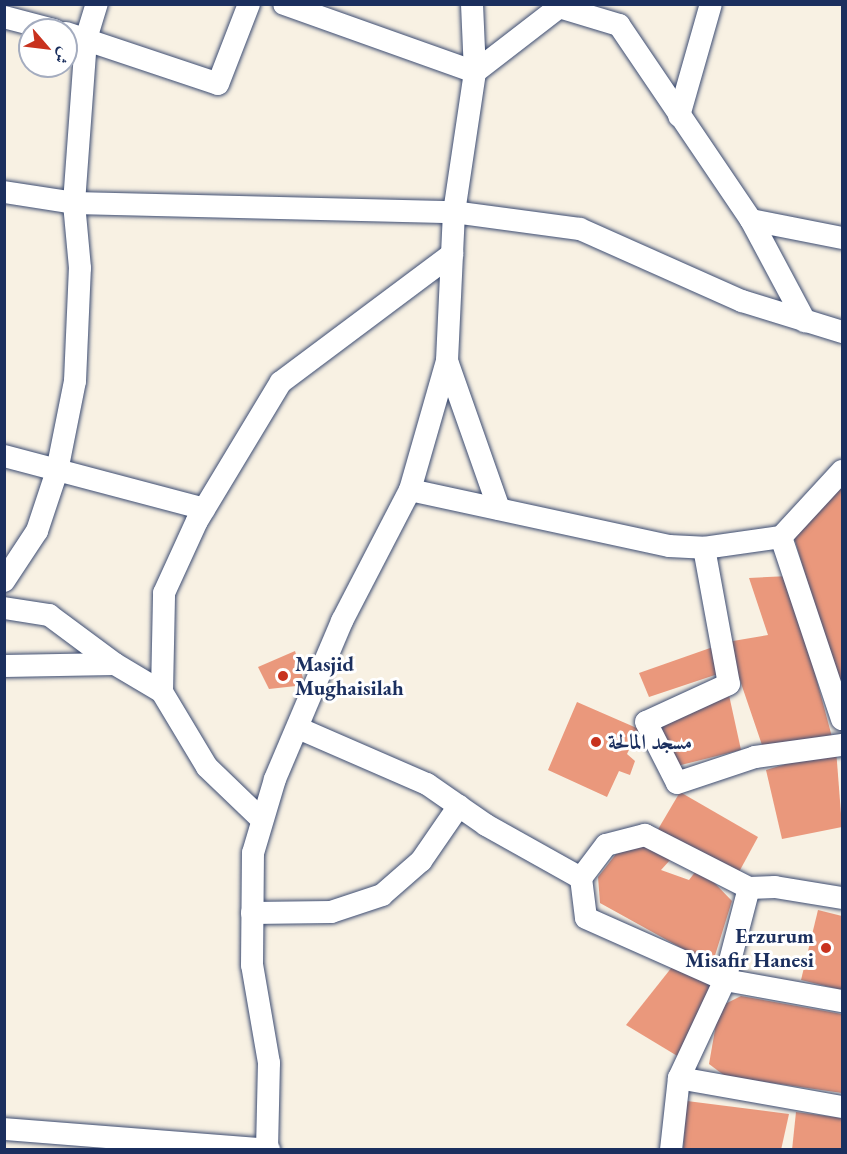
<!DOCTYPE html>
<meta charset="utf-8">
<style>
body{margin:0}
#map{position:relative;width:847px;height:1154px;overflow:hidden;background:#f8f1e3;font-family:"EB Garamond",Amiri,serif}
div>[style]{position:absolute}
.building>*{inset:0;background:#ea987c}
.roads{filter:drop-shadow(0 0 2px #3c4c72) drop-shadow(0 0 2px #3c4c72)}
.minor>*{height:22px;margin:-11px;padding:0 11px;transform-origin:11px;border-radius:11px;background:#fff}
.dots>*{width:16px;height:16px;translate:-50% -50%;box-sizing:border-box;border:3px solid #fff;border-radius:50%}
span{translate:-50% -50%;white-space:nowrap;text-align:center;line-height:1.15;-webkit-text-stroke:6px #fff;paint-order:stroke}
.poi-label{font-size:21px;color:#1b2f5e;font-weight:700}
.left{translate:0 -50%;text-align:left}
.right{translate:-100% -50%;text-align:right}
.frame{position:absolute;inset:0;border:6px solid #1b2f5e;pointer-events:none}
.north{position:absolute;left:18px;top:18px;width:60px;height:60px;box-sizing:border-box;background:#fff;border:2px solid #a4acbf;border-radius:50%;rotate:118deg;font-size:16px;font-weight:700;line-height:24px;text-align:center;color:#1b2f5e}
.north::after{content:'';display:block;margin:auto;width:21px;height:27px;background:#c8321e;clip-path:polygon(50% 0,100% 100%,50% 72%,0 100%)}
</style>
<div id="map">
<div class="building">
<div style="clip-path:polygon(842px 481px,842px 698px,793px 534px)"></div>
<div style="clip-path:polygon(789px 576px,832px 737px,762px 745px,727px 642px,768px 635px,749px 578px)"></div>
<div style="clip-path:polygon(713px 647px,718px 674px,649px 697px,639px 673px)"></div>
<div style="clip-path:polygon(295px 651px,305px 685px,269px 689px,258px 667px)"></div>
<div style="clip-path:polygon(729px 695px,741px 750px,677px 766px,659px 723px)"></div>
<div style="clip-path:polygon(577px 702px,639px 729px,627px 754px,635px 761px,630px 775px,619px 771px,607px 797px,548px 770px)"></div>
<div style="clip-path:polygon(836px 749px,842px 827px,782px 839px,766px 770px)"></div>
<div style="clip-path:polygon(680px 792px,758px 837px,739px 872px,657px 831px)"></div>
<div style="clip-path:polygon(648px 842px,671px 859px,661px 870px,689px 880px,699px 867px,732px 901px,712px 965px,600px 903px,598px 877px,616px 854px)"></div>
<div style="clip-path:polygon(818px 910px,842px 916px,842px 990px,801px 980px)"></div>
<div style="clip-path:polygon(676px 962px,711px 984px,684px 1060px,626px 1025px)"></div>
<div style="clip-path:polygon(741px 996px,842px 1014px,842px 1093px,725px 1076px,709px 1064px,719px 1007px)"></div>
<div style="clip-path:polygon(687px 1101px,789px 1114px,781px 1150px,683px 1150px)"></div>
<div style="clip-path:polygon(796px 1112px,842px 1118px,842px 1150px,792px 1150px)"></div>
</div>
<div class="roads">
<div class="minor">
<div style="left:284px;top:4px;width:203px;rotate:19.6deg"></div>
<div style="left:475px;top:72px;width:106px;rotate:-37.7deg"></div>
<div style="left:559px;top:7px;width:63px;rotate:16.7deg"></div>
<div style="left:619px;top:25px;width:235px;rotate:55.9deg"></div>
<div style="left:751px;top:220px;width:115px;rotate:61.9deg"></div>
<div style="left:472px;top:4px;width:68px;rotate:87.5deg"></div>
<div style="left:475px;top:72px;width:142px;rotate:98.5deg"></div>
<div style="left:454px;top:212px;width:149px;rotate:92.7deg"></div>
<div style="left:447px;top:361px;width:157px;rotate:70.6deg"></div>
<div style="left:4px;top:17px;width:52px;rotate:14.6deg"></div>
<div style="left:66px;top:33px;width:160px;rotate:18.5deg"></div>
<div style="left:218px;top:84px;width:86px;rotate:-68.8deg"></div>
<div style="left:679px;top:116px;width:116px;rotate:-74.1deg"></div>
<div style="left:4px;top:192px;width:71px;rotate:8.9deg"></div>
<div style="left:74px;top:203px;width:380px;rotate:1.4deg"></div>
<div style="left:454px;top:212px;width:127px;rotate:7.7deg"></div>
<div style="left:580px;top:229px;width:177px;rotate:24deg"></div>
<div style="left:742px;top:301px;width:105px;rotate:17.2deg"></div>
<div style="left:751px;top:220px;width:93px;rotate:11.2deg"></div>
<div style="left:4px;top:456px;width:207px;rotate:14.8deg"></div>
<div style="left:842px;top:471px;width:90px;rotate:132.7deg"></div>
<div style="left:781px;top:537px;width:78px;rotate:171.9deg"></div>
<div style="left:704px;top:548px;width:138px;rotate:79.6deg"></div>
<div style="left:729px;top:684px;width:91px;rotate:155.4deg"></div>
<div style="left:646px;top:722px;width:68px;rotate:63.1deg"></div>
<div style="left:677px;top:783px;width:82px;rotate:-18.4deg"></div>
<div style="left:755px;top:757px;width:88px;rotate:-7.9deg"></div>
<div style="left:410px;top:490px;width:265px;rotate:12.2deg"></div>
<div style="left:669px;top:546px;width:35px;rotate:3deg"></div>
<div style="left:781px;top:537px;width:192px;rotate:71.5deg"></div>
<div style="left:4px;top:581px;width:60px;rotate:-56.6deg"></div>
<div style="left:37px;top:531px;width:63px;rotate:-71.6deg"></div>
<div style="left:57px;top:471px;width:92px;rotate:-78.7deg"></div>
<div style="left:75px;top:381px;width:113px;rotate:-87.5deg"></div>
<div style="left:80px;top:268px;width:65px;rotate:-95.3deg"></div>
<div style="left:74px;top:203px;width:164px;rotate:-85.8deg"></div>
<div style="left:86px;top:39px;width:37px;rotate:-73deg"></div>
<div style="left:4px;top:608px;width:46px;rotate:8.8deg"></div>
<div style="left:49px;top:615px;width:82px;rotate:36.6deg"></div>
<div style="left:4px;top:666px;width:111px;rotate:-1deg"></div>
<div style="left:115px;top:664px;width:55px;rotate:30.8deg"></div>
<div style="left:162px;top:692px;width:87px;rotate:59deg"></div>
<div style="left:207px;top:767px;width:76px;rotate:43.9deg"></div>
<div style="left:162px;top:692px;width:99px;rotate:-88.8deg"></div>
<div style="left:164px;top:593px;width:79px;rotate:-65.4deg"></div>
<div style="left:197px;top:521px;width:162px;rotate:-58.9deg"></div>
<div style="left:281px;top:382px;width:214px;rotate:-36.8deg"></div>
<div style="left:298px;top:728px;width:141px;rotate:23.5deg"></div>
<div style="left:427px;top:784px;width:72px;rotate:34.8deg"></div>
<div style="left:486px;top:825px;width:109px;rotate:29.2deg"></div>
<div style="left:842px;top:898px;width:68px;rotate:-170.7deg"></div>
<div style="left:775px;top:887px;width:26px;rotate:178deg"></div>
<div style="left:749px;top:888px;width:117px;rotate:-153deg"></div>
<div style="left:645px;top:835px;width:40px;rotate:165.6deg"></div>
<div style="left:606px;top:845px;width:41px;rotate:127.1deg"></div>
<div style="left:581px;top:878px;width:40px;rotate:82.9deg"></div>
<div style="left:586px;top:918px;width:152px;rotate:24deg"></div>
<div style="left:725px;top:980px;width:119px;rotate:10.2deg"></div>
<div style="left:252px;top:913px;width:79px;rotate:-0.7deg"></div>
<div style="left:331px;top:912px;width:54px;rotate:-18.4deg"></div>
<div style="left:382px;top:895px;width:52px;rotate:-41.1deg"></div>
<div style="left:421px;top:861px;width:67px;rotate:-55.4deg"></div>
<div style="left:679px;top:1078px;width:108px;rotate:-64.9deg"></div>
<div style="left:725px;top:980px;width:95px;rotate:-75.4deg"></div>
<div style="left:4px;top:1129px;width:266px;rotate:4.5deg"></div>
<div style="left:267px;top:1150px;width:87px;rotate:-88.7deg"></div>
<div style="left:269px;top:1063px;width:99px;rotate:-99.8deg"></div>
<div style="left:252px;top:965px;width:112px;rotate:-89.5deg"></div>
<div style="left:253px;top:853px;width:77px;rotate:-73.4deg"></div>
<div style="left:275px;top:779px;width:172px;rotate:-67deg"></div>
<div style="left:342px;top:621px;width:148px;rotate:-62.6deg"></div>
<div style="left:410px;top:490px;width:134px;rotate:-74deg"></div>
<div style="left:671px;top:1150px;width:72px;rotate:-83.7deg"></div>
<div style="left:679px;top:1078px;width:166px;rotate:10.1deg"></div>
</div>
</div>
<div class="dots">
<div style="left:283px;top:676px;background:#c8321e"></div>
<div style="left:596px;top:742px;background:#c8321e"></div>
<div style="left:826px;top:948px;background:#c8321e"></div>
</div>
<div class="poi-label">
<span class="left" style="left:295px;top:676px">Masjid<br>Mughaisilah</span>
<span class="left" style="left:608px;top:742px">مسجد المالحة</span>
<span class="right" style="left:814px;top:948px">Erzurum<br>Misafir Hanesi</span>
</div>
<div class="frame"></div>
<div class="north">ش</div>
</div>
